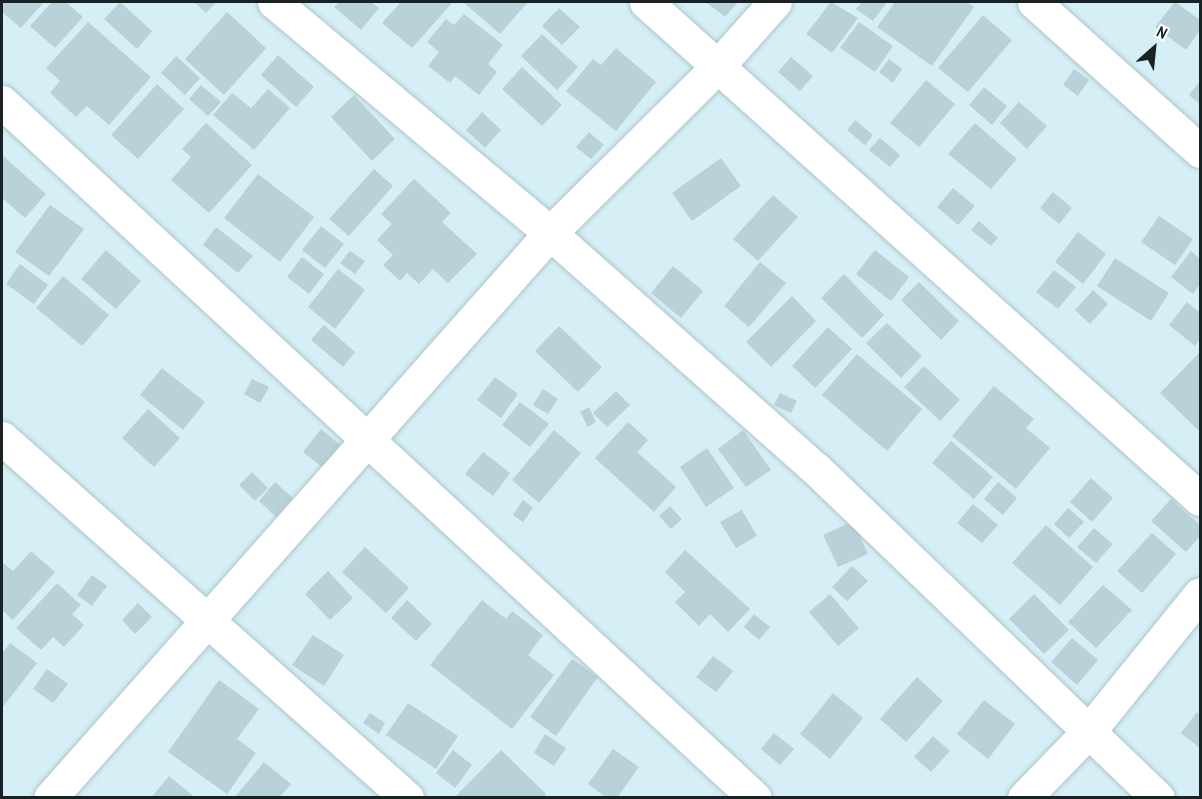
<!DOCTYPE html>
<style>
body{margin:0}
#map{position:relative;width:1202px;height:799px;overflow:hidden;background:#d6eff6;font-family:"Archivo Narrow",sans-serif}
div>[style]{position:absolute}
.building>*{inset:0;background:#b9d1d8}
.roads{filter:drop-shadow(0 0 2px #acc5cb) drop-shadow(0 0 2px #acc5cb)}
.minor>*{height:33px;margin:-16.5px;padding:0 16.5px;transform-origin:16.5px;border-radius:16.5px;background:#fff}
span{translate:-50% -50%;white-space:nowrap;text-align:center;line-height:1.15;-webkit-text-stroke:4.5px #fff;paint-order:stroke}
.frame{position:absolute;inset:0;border:3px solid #192325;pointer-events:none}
.north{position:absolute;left:1124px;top:18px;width:60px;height:60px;-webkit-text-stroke:4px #fff;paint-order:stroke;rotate:27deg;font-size:16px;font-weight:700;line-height:24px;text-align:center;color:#192325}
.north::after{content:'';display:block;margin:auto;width:21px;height:27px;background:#192325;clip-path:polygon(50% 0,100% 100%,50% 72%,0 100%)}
</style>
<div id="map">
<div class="building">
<div style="clip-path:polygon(4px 2px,44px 2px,21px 28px,2px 12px)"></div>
<div style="clip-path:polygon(52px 2px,66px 2px,83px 17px,55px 48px,30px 26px)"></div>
<div style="clip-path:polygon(120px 2px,152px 31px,137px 49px,104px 19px)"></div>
<div style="clip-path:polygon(194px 2px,216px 2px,206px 13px)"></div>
<div style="clip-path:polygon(339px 2px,371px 2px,379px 8px,361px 30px,334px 7px)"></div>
<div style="clip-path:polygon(401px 2px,453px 2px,412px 48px,382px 23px)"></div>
<div style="clip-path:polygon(463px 2px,528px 2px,500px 34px)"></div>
<div style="clip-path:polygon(706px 2px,738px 2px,725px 17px)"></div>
<div style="clip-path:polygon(831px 2px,858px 18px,832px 53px,806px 34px)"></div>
<div style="clip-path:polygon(862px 2px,887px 2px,873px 21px,856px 9px)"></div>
<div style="clip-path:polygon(895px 2px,966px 2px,974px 7px,932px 66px,877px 27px)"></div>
<div style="clip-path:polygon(1175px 2px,1200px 20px,1200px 30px,1186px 50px,1155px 27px)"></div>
<div style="clip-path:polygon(559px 8px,580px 27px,562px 45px,542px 26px)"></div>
<div style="clip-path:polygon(227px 12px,266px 48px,224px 95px,185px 59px)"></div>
<div style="clip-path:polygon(464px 14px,503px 45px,488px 64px,497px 72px,479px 95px,455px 76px,450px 83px,428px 66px,439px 52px,427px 42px,446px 19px,454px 25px)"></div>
<div style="clip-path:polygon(983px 15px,1012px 40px,968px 92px,938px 68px)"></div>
<div style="clip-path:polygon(88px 22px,151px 77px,109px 125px,87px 106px,76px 117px,50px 93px,60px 81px,46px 68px)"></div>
<div style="clip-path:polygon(859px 22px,893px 46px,875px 72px,840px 48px)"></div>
<div style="clip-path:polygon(542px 34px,578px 67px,557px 90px,521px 56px)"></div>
<div style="clip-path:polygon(616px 48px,656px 82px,616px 131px,566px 91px,593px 59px,601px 65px)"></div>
<div style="clip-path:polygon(278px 55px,314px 87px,296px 107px,261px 75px)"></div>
<div style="clip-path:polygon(176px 56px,200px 78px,185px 95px,161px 73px)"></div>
<div style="clip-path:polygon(791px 57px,813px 76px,800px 91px,778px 72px)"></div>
<div style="clip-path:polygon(889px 59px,902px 69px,893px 83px,879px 72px)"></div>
<div style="clip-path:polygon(522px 67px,562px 105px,542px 126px,502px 89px)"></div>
<div style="clip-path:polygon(1074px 69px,1089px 80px,1078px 96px,1063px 85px)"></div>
<div style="clip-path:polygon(926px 80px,955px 104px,919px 147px,890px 123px)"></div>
<div style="clip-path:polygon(1200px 81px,1200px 104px,1189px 95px)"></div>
<div style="clip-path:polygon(157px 84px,184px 109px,138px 159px,111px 135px)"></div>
<div style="clip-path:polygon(201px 85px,221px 102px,208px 116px,189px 99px)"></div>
<div style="clip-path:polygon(984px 87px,1007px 106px,992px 125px,969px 105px)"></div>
<div style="clip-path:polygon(268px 89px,290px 108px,254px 150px,213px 115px,232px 93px,251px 108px)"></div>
<div style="clip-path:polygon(354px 95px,395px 139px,372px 161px,331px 117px)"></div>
<div style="clip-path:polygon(1019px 102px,1047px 126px,1027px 149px,1000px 123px)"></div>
<div style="clip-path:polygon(482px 112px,501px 130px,485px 148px,466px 130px)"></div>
<div style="clip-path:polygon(855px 120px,873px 135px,865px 145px,847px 130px)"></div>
<div style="clip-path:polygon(206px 123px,252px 165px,209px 213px,171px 180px,191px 157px,182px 149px)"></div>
<div style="clip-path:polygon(975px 123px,1017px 159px,991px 189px,948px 154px)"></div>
<div style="clip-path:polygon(589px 132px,604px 145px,591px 159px,576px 147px)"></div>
<div style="clip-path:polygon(880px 138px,900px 155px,890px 167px,869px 150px)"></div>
<div style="clip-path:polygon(2px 155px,46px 194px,25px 218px,2px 198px)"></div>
<div style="clip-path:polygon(721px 158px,741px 186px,692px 221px,672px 193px)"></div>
<div style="clip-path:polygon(374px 169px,393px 186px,349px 236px,329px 219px)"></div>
<div style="clip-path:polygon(258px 174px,314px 217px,280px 262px,224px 218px)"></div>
<div style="clip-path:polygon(414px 179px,451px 213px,442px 222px,477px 254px,448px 283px,433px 269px,419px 284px,407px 273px,400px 281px,383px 265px,393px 255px,377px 240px,392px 224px,381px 214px)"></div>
<div style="clip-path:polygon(953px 188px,975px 206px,958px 225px,937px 207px)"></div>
<div style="clip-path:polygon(1053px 192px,1072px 208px,1059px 224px,1040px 208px)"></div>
<div style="clip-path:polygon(773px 195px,798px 217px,758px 261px,733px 239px)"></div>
<div style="clip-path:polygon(50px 205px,84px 229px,49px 276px,15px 252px)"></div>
<div style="clip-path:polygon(1159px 216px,1193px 239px,1175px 265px,1141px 242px)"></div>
<div style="clip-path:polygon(979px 221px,998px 238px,991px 246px,971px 230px)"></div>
<div style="clip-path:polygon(321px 226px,344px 244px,325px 268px,302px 250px)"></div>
<div style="clip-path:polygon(216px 227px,253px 256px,238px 273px,203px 245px)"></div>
<div style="clip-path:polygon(1078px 232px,1106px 254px,1083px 284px,1055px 262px)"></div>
<div style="clip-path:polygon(106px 250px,141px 281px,116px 309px,81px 279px)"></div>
<div style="clip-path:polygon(875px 250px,909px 277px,891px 301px,856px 274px)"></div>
<div style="clip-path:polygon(350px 251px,365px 261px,355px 274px,340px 263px)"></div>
<div style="clip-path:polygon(1191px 251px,1200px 259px,1200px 284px,1193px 294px,1171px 277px)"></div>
<div style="clip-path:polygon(302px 257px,324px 274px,309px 294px,287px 277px)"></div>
<div style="clip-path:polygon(1115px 258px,1169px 293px,1151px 321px,1097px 286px)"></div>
<div style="clip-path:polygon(760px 262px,786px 283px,749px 327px,724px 306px)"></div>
<div style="clip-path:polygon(20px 264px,48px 285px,34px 304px,6px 284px)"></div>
<div style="clip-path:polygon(673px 266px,703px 291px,681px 318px,651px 293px)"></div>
<div style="clip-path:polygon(338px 269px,365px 290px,335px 329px,308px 307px)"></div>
<div style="clip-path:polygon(1054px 270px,1076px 287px,1058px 309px,1036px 292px)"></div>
<div style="clip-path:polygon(844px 274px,884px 315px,862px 338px,821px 298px)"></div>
<div style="clip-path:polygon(63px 276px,109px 315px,82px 346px,36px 308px)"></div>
<div style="clip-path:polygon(919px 282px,959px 321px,941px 340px,901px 300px)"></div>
<div style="clip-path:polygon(1093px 290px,1108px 304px,1090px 324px,1075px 310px)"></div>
<div style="clip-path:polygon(792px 296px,816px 321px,771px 367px,746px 342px)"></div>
<div style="clip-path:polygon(1187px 302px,1200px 313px,1200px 339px,1195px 346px,1169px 325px)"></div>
<div style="clip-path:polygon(887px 323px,922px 356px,901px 378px,866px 343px)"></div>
<div style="clip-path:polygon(324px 325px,355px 352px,343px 367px,311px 340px)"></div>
<div style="clip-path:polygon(559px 326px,602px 367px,578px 392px,535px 351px)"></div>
<div style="clip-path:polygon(828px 327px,852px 349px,815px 388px,792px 366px)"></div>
<div style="clip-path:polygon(1200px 352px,1200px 432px,1160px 393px)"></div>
<div style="clip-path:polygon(857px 354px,922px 409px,887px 451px,822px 395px)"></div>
<div style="clip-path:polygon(924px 366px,960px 400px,940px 421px,904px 387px)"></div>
<div style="clip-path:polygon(162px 368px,205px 402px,183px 430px,140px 395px)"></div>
<div style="clip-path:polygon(495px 377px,518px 394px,501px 418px,477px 400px)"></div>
<div style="clip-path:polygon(252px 379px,269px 387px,260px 403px,244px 394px)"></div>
<div style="clip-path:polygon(994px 386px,1034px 419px,1026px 428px,1050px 448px,1016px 489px,952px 436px)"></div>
<div style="clip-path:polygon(543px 389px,558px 399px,548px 414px,533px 405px)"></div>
<div style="clip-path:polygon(616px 391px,630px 405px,607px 427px,593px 413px)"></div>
<div style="clip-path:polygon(780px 393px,797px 401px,791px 413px,774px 405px)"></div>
<div style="clip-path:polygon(520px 402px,549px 424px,530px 447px,502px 425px)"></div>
<div style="clip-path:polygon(589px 407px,596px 422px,588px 427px,580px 412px)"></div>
<div style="clip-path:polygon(148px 409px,180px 438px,154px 467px,122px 438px)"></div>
<div style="clip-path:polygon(628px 422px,648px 440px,637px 452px,676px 487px,654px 512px,595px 458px)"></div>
<div style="clip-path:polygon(321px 429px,344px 448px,326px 470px,303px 452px)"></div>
<div style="clip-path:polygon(554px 430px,581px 453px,539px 503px,512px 480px)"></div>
<div style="clip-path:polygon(743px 430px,771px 470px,746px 487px,718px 449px)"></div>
<div style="clip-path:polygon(951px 441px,993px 477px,974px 499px,932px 463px)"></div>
<div style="clip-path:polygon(707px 448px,734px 488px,706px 507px,680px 467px)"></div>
<div style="clip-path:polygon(483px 452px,510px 473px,493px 496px,465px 474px)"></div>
<div style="clip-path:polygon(252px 472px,268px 488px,255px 501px,239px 485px)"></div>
<div style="clip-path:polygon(1091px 478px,1113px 498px,1092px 522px,1070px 502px)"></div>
<div style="clip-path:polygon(275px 482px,293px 498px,276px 517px,259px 501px)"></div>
<div style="clip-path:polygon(998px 482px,1017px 498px,1003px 515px,984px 499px)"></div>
<div style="clip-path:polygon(1171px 499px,1200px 525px,1200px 536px,1186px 552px,1151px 521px)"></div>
<div style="clip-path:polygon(523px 500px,533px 508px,523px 522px,513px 515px)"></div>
<div style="clip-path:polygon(973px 504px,998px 525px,982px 543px,957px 523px)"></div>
<div style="clip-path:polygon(670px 506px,682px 519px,671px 529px,659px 516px)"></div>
<div style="clip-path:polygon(1068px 508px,1084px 522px,1069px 538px,1054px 524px)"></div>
<div style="clip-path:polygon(742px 510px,757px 536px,736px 548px,720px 522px)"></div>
<div style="clip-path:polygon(853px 521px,868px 554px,838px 567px,823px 535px)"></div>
<div style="clip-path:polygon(1046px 525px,1093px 567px,1060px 605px,1012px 563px)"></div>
<div style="clip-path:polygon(1094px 528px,1113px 544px,1096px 563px,1077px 547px)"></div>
<div style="clip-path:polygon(1152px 533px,1176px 554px,1142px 593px,1117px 571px)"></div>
<div style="clip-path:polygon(365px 547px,409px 588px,386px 613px,342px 572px)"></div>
<div style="clip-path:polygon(685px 550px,750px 609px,728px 632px,710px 614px,699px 626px,675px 602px,685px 592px,665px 572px)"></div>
<div style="clip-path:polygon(31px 551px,55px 572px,13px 620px,2px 610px,2px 562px,13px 571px)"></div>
<div style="clip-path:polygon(852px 566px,868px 581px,847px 601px,832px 587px)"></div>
<div style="clip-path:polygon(328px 571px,353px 598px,330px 620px,305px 594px)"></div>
<div style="clip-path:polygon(92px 575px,107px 586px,92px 606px,77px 595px)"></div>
<div style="clip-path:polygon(57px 583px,81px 605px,72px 614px,84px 625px,64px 647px,53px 637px,41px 650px,16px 628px)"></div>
<div style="clip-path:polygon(1103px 585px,1132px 610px,1096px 648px,1068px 622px)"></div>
<div style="clip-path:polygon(830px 594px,859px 628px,838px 646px,809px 612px)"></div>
<div style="clip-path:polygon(1034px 594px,1069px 630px,1044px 654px,1009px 619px)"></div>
<div style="clip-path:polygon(407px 600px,432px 624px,416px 641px,391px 618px)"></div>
<div style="clip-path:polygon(482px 600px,506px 619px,512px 611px,543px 635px,528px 655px,554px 675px,512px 729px,430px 665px)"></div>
<div style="clip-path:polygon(138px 603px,152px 617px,135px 634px,122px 620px)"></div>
<div style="clip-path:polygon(754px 614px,770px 627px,759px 640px,744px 627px)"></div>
<div style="clip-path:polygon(313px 635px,344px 655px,324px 686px,292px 665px)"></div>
<div style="clip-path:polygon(1072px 638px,1098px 660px,1077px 685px,1051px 662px)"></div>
<div style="clip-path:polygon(10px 643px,37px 663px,2px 708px,2px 654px)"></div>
<div style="clip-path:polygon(713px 656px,733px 671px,716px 692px,696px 677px)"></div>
<div style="clip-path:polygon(572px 659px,598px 677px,556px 736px,530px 717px)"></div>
<div style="clip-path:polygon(47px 669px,68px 684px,53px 703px,33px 689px)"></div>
<div style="clip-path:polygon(917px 677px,943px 701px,906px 742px,880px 719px)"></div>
<div style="clip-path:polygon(219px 680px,259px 709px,237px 739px,256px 753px,227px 794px,168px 752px)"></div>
<div style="clip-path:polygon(833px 693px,863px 718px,830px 759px,800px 734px)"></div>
<div style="clip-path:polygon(984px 700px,1015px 724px,988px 759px,957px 734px)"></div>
<div style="clip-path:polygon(408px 703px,458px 736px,436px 769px,386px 735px)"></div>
<div style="clip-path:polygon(1197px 712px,1200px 715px,1200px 748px,1181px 733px)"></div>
<div style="clip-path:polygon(370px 713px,385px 723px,379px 734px,363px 723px)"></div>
<div style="clip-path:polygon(774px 733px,794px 749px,780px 765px,761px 749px)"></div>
<div style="clip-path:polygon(545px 734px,566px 748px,554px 766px,534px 753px)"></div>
<div style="clip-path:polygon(933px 736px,950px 751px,931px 772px,914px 757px)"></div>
<div style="clip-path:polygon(613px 749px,639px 767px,617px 798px,607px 798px,588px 784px)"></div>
<div style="clip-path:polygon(453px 750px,472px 765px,455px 788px,436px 773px)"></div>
<div style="clip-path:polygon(501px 750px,546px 794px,543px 798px,454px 798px)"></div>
<div style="clip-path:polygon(264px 762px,291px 784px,279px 798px,234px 798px)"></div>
<div style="clip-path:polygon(169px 776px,196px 798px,151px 798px)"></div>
</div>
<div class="roads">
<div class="minor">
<div style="left:274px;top:2px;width:360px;rotate:39.9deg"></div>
<div style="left:550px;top:233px;width:354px;rotate:41.6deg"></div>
<div style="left:815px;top:468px;width:476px;rotate:43.9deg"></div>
<div style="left:646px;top:2px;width:744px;rotate:41.9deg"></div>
<div style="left:1034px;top:2px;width:223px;rotate:41.9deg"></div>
<div style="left:2px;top:102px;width:1025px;rotate:42.75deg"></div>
<div style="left:2px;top:438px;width:542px;rotate:41.63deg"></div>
<div style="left:50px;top:798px;width:754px;rotate:-48.49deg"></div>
<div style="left:550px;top:233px;width:235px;rotate:-44.8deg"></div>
<div style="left:717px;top:67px;width:87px;rotate:-48.3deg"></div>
<div style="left:1024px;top:798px;width:93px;rotate:-45.9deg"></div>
<div style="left:1089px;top:731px;width:176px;rotate:-51deg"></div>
</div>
</div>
<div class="frame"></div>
<div class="north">N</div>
</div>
